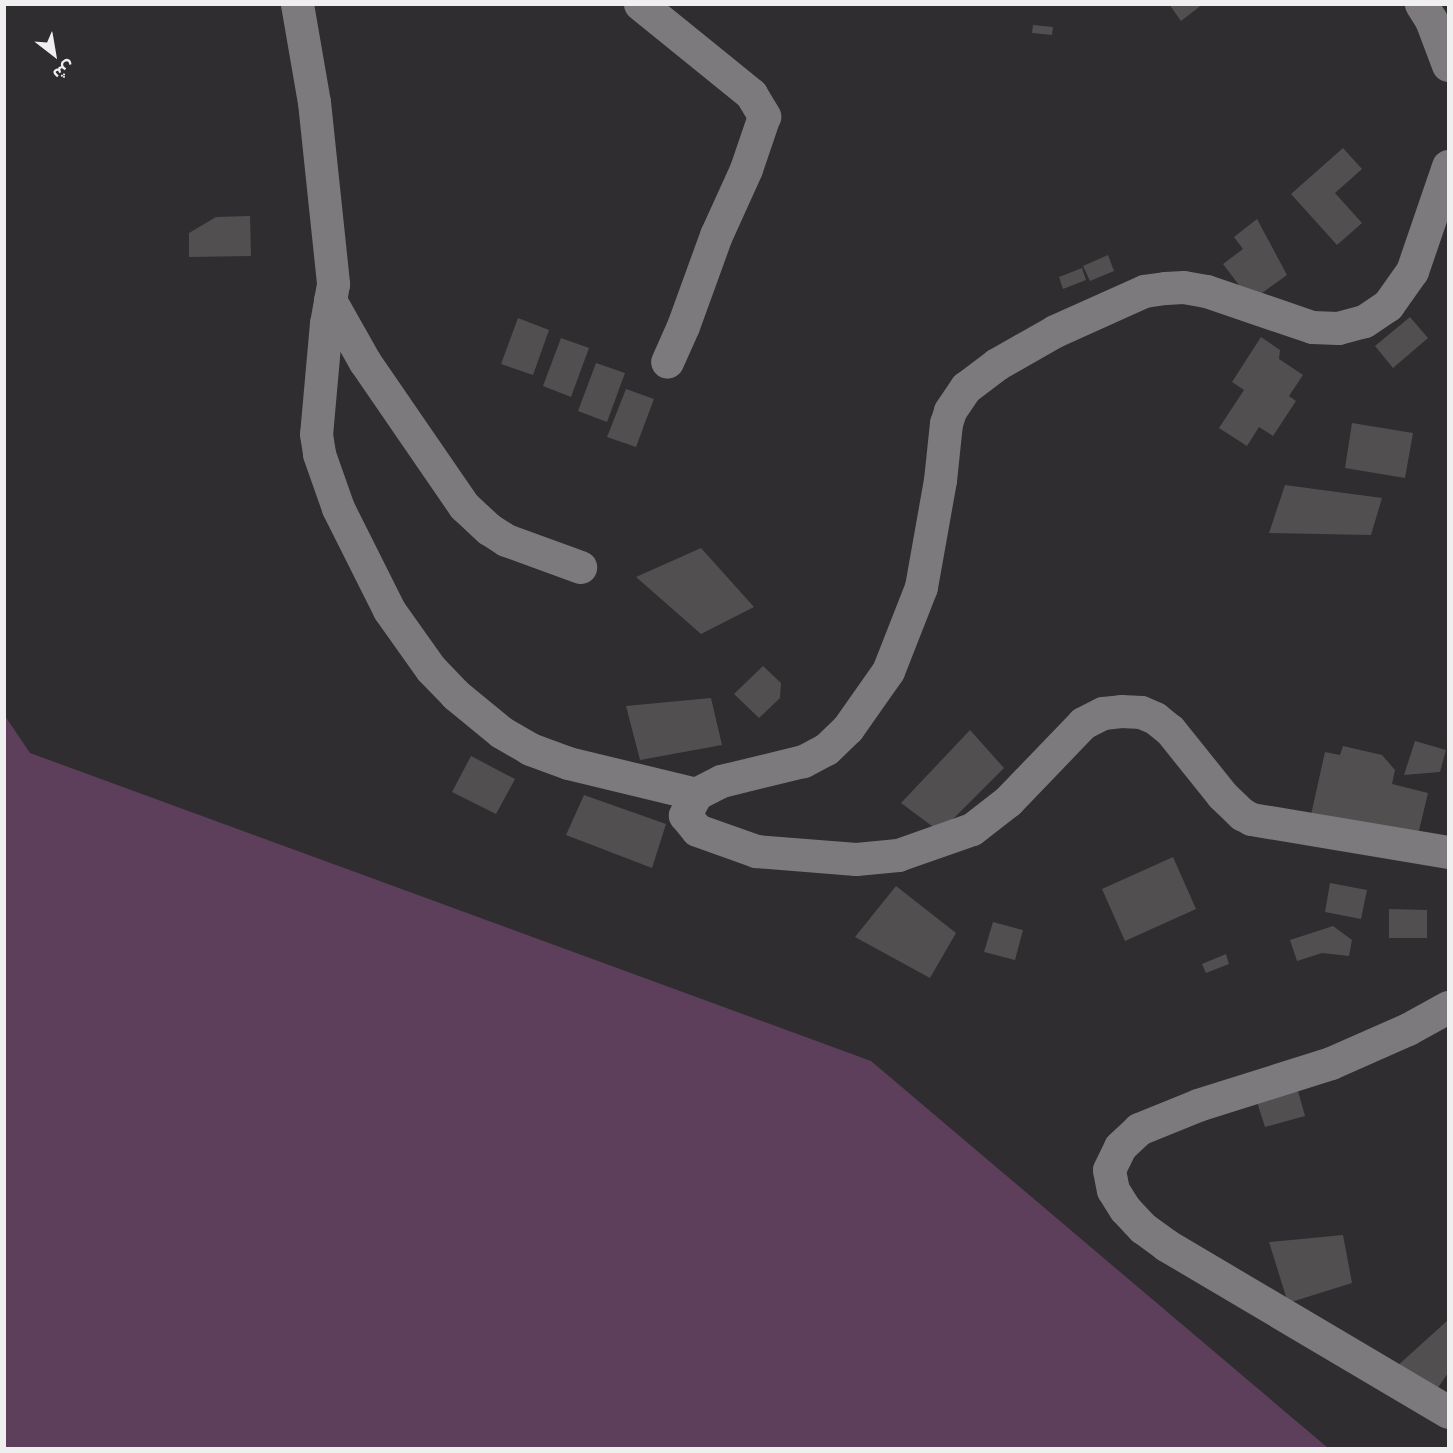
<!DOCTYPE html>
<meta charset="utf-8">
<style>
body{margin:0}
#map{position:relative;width:1453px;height:1453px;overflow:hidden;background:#2f2d2f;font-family:"Sofia Sans Condensed","Noto Sans Arabic",sans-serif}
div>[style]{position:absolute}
.green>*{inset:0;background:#5d3f5b}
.building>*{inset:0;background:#524f51}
.street>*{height:33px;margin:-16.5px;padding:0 16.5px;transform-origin:16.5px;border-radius:16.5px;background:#7d7a7d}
span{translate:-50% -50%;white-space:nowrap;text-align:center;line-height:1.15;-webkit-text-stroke:4.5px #2f2d2f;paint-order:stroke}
.frame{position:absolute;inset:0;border:6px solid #f0eff0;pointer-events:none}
.north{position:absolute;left:24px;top:24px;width:60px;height:60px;-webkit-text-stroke:4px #2f2d2f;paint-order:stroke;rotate:149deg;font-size:16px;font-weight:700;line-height:24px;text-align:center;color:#f0eff0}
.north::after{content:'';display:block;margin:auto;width:21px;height:27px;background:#f0eff0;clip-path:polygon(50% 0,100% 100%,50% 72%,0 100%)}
</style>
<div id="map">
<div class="green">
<div style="clip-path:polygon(5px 716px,30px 753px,871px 1061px,1328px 1448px,5px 1448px)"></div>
</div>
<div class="building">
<div style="clip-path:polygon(1169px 4px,1203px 4px,1181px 21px)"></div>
<div style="clip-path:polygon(1033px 25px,1053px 27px,1052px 35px,1032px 33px)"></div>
<div style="clip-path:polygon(1343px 148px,1362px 169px,1335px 193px,1362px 223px,1337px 245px,1291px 194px)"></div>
<div style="clip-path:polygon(250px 216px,251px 256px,189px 257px,189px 233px,216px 217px)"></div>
<div style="clip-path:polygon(1257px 219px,1287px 275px,1251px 301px,1223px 264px,1243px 249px,1234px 237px)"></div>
<div style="clip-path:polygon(1108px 255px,1114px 271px,1090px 281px,1083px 266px)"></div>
<div style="clip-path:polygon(1082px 268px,1086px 280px,1063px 289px,1059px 277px)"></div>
<div style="clip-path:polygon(1410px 317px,1428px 338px,1393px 368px,1375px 346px)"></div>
<div style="clip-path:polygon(518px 318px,549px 330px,533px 375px,501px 364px)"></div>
<div style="clip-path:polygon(1261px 337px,1280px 350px,1279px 359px,1303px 375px,1289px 396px,1296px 401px,1273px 436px,1259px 427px,1247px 446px,1219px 428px,1244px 390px,1232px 382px)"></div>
<div style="clip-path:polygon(561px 338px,589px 348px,571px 397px,543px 386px)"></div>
<div style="clip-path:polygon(596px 363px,625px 373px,607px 422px,578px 411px)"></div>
<div style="clip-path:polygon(626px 389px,654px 399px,636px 447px,607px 437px)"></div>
<div style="clip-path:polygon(1352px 423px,1413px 433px,1405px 478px,1345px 468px)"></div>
<div style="clip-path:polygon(1285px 485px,1382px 498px,1371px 535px,1269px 533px)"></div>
<div style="clip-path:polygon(701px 548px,754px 607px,701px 634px,636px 577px)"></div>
<div style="clip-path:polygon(763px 666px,781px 683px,780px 698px,759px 718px,734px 694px)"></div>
<div style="clip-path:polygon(711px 698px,722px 745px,640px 760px,626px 706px)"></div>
<div style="clip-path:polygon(970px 730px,1004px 768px,940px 832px,901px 803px)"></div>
<div style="clip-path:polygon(1415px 741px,1446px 750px,1440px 772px,1404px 775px)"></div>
<div style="clip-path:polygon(1343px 746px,1382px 755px,1395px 770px,1392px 784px,1428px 793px,1417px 839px,1311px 815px,1325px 752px,1340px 755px)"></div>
<div style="clip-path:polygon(471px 756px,515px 779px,496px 814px,452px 792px)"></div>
<div style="clip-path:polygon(584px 795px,666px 824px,652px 868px,566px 835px)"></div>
<div style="clip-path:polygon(1173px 857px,1196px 909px,1125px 941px,1102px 889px)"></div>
<div style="clip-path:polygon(1330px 883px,1367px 890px,1361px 919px,1325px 912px)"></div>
<div style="clip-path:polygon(896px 886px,956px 933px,930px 978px,855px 937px)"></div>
<div style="clip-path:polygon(1389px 909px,1427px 910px,1427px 938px,1389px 938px)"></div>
<div style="clip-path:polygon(993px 922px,1023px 930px,1015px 960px,984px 952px)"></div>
<div style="clip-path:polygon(1333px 926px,1352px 940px,1349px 956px,1322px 953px,1297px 961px,1290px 940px)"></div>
<div style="clip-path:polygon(1226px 954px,1229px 964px,1206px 973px,1202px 964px)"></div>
<div style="clip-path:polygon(1298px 1091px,1305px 1116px,1265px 1127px,1257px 1102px)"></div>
<div style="clip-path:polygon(1343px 1235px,1352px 1283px,1288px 1303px,1269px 1242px)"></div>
<div style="clip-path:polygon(1448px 1320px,1448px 1373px,1435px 1392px,1395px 1368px)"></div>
</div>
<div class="street">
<div style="left:297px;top:4px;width:99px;rotate:80.2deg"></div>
<div style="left:314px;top:102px;width:183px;rotate:84deg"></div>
<div style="left:333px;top:284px;width:40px;rotate:100deg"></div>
<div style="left:326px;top:323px;width:111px;rotate:95.1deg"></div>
<div style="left:316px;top:434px;width:20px;rotate:81deg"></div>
<div style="left:319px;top:454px;width:57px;rotate:70.6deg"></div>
<div style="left:338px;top:508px;width:114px;rotate:63.4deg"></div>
<div style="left:389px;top:610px;width:72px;rotate:54.6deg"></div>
<div style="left:431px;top:669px;width:36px;rotate:46deg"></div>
<div style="left:456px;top:695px;width:58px;rotate:39.4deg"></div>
<div style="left:501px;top:732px;width:34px;rotate:30deg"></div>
<div style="left:530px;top:749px;width:40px;rotate:20.2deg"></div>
<div style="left:568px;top:763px;width:132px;rotate:13.6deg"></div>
<div style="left:640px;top:4px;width:143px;rotate:39deg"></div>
<div style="left:751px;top:94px;width:26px;rotate:59deg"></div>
<div style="left:764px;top:116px;width:56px;rotate:108.8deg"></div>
<div style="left:746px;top:169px;width:72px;rotate:114.4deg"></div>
<div style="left:716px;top:235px;width:97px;rotate:109.9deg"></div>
<div style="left:683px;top:326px;width:39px;rotate:114deg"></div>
<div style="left:1421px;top:4px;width:19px;rotate:58deg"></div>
<div style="left:1431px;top:20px;width:48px;rotate:69.3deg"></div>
<div style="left:1448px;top:166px;width:111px;rotate:108.9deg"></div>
<div style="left:1412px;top:271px;width:42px;rotate:125.2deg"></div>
<div style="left:1388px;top:305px;width:29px;rotate:146deg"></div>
<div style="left:1364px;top:321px;width:27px;rotate:165deg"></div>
<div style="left:1338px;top:328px;width:26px;rotate:-178deg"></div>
<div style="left:1312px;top:327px;width:112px;rotate:-161.2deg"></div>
<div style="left:1206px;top:291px;width:23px;rotate:-170deg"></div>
<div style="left:1183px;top:287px;width:18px;rotate:177deg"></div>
<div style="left:1165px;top:288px;width:21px;rotate:172deg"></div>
<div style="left:1144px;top:291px;width:98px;rotate:155.8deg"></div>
<div style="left:1055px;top:331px;width:67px;rotate:150.4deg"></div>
<div style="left:997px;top:364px;width:39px;rotate:143deg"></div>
<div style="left:966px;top:387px;width:29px;rotate:124deg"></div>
<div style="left:950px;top:411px;width:13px;rotate:108deg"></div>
<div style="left:946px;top:423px;width:57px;rotate:96deg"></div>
<div style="left:940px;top:480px;width:109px;rotate:100.1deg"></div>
<div style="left:921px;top:587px;width:90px;rotate:111.4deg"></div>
<div style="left:888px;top:671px;width:70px;rotate:125.1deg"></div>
<div style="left:848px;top:728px;width:30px;rotate:136deg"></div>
<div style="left:826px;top:749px;width:26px;rotate:152deg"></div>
<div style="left:803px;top:761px;width:84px;rotate:166.3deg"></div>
<div style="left:721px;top:781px;width:28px;rotate:153deg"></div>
<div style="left:696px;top:794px;width:24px;rotate:118deg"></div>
<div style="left:685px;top:815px;width:19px;rotate:51deg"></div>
<div style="left:697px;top:830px;width:63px;rotate:19.6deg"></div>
<div style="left:756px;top:851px;width:100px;rotate:4.6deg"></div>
<div style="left:856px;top:859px;width:42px;rotate:-5.4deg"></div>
<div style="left:898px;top:855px;width:78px;rotate:-19.4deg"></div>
<div style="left:972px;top:829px;width:46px;rotate:-37.9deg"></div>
<div style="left:1008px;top:801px;width:108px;rotate:-46.1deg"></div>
<div style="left:1083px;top:723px;width:22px;rotate:-27deg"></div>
<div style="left:1103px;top:713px;width:18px;rotate:-6deg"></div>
<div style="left:1121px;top:711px;width:20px;rotate:3deg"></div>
<div style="left:1141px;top:712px;width:15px;rotate:23deg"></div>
<div style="left:1155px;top:718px;width:19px;rotate:39deg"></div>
<div style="left:1170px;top:730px;width:83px;rotate:51.3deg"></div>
<div style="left:1222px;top:795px;width:28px;rotate:44deg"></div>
<div style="left:1242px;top:814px;width:10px;rotate:29deg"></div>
<div style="left:1251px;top:819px;width:200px;rotate:9.5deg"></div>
<div style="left:330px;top:300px;width:71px;rotate:60.6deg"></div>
<div style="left:365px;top:362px;width:175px;rotate:55.5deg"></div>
<div style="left:464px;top:506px;width:34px;rotate:43deg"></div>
<div style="left:489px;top:529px;width:20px;rotate:33deg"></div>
<div style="left:506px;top:540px;width:79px;rotate:20deg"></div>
<div style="left:1448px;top:1007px;width:46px;rotate:151.2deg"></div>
<div style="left:1408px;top:1029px;width:84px;rotate:156.2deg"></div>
<div style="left:1331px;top:1063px;width:139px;rotate:162.5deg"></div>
<div style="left:1198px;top:1105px;width:64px;rotate:157.9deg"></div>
<div style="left:1139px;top:1129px;width:26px;rotate:137deg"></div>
<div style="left:1120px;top:1147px;width:25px;rotate:116deg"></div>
<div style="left:1109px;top:1170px;width:20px;rotate:79deg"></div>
<div style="left:1113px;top:1190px;width:22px;rotate:58deg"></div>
<div style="left:1125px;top:1209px;width:26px;rotate:47deg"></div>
<div style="left:1143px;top:1228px;width:29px;rotate:36deg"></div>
<div style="left:1166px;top:1245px;width:328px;rotate:30.6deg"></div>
</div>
<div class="frame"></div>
<div class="north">ش</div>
</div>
